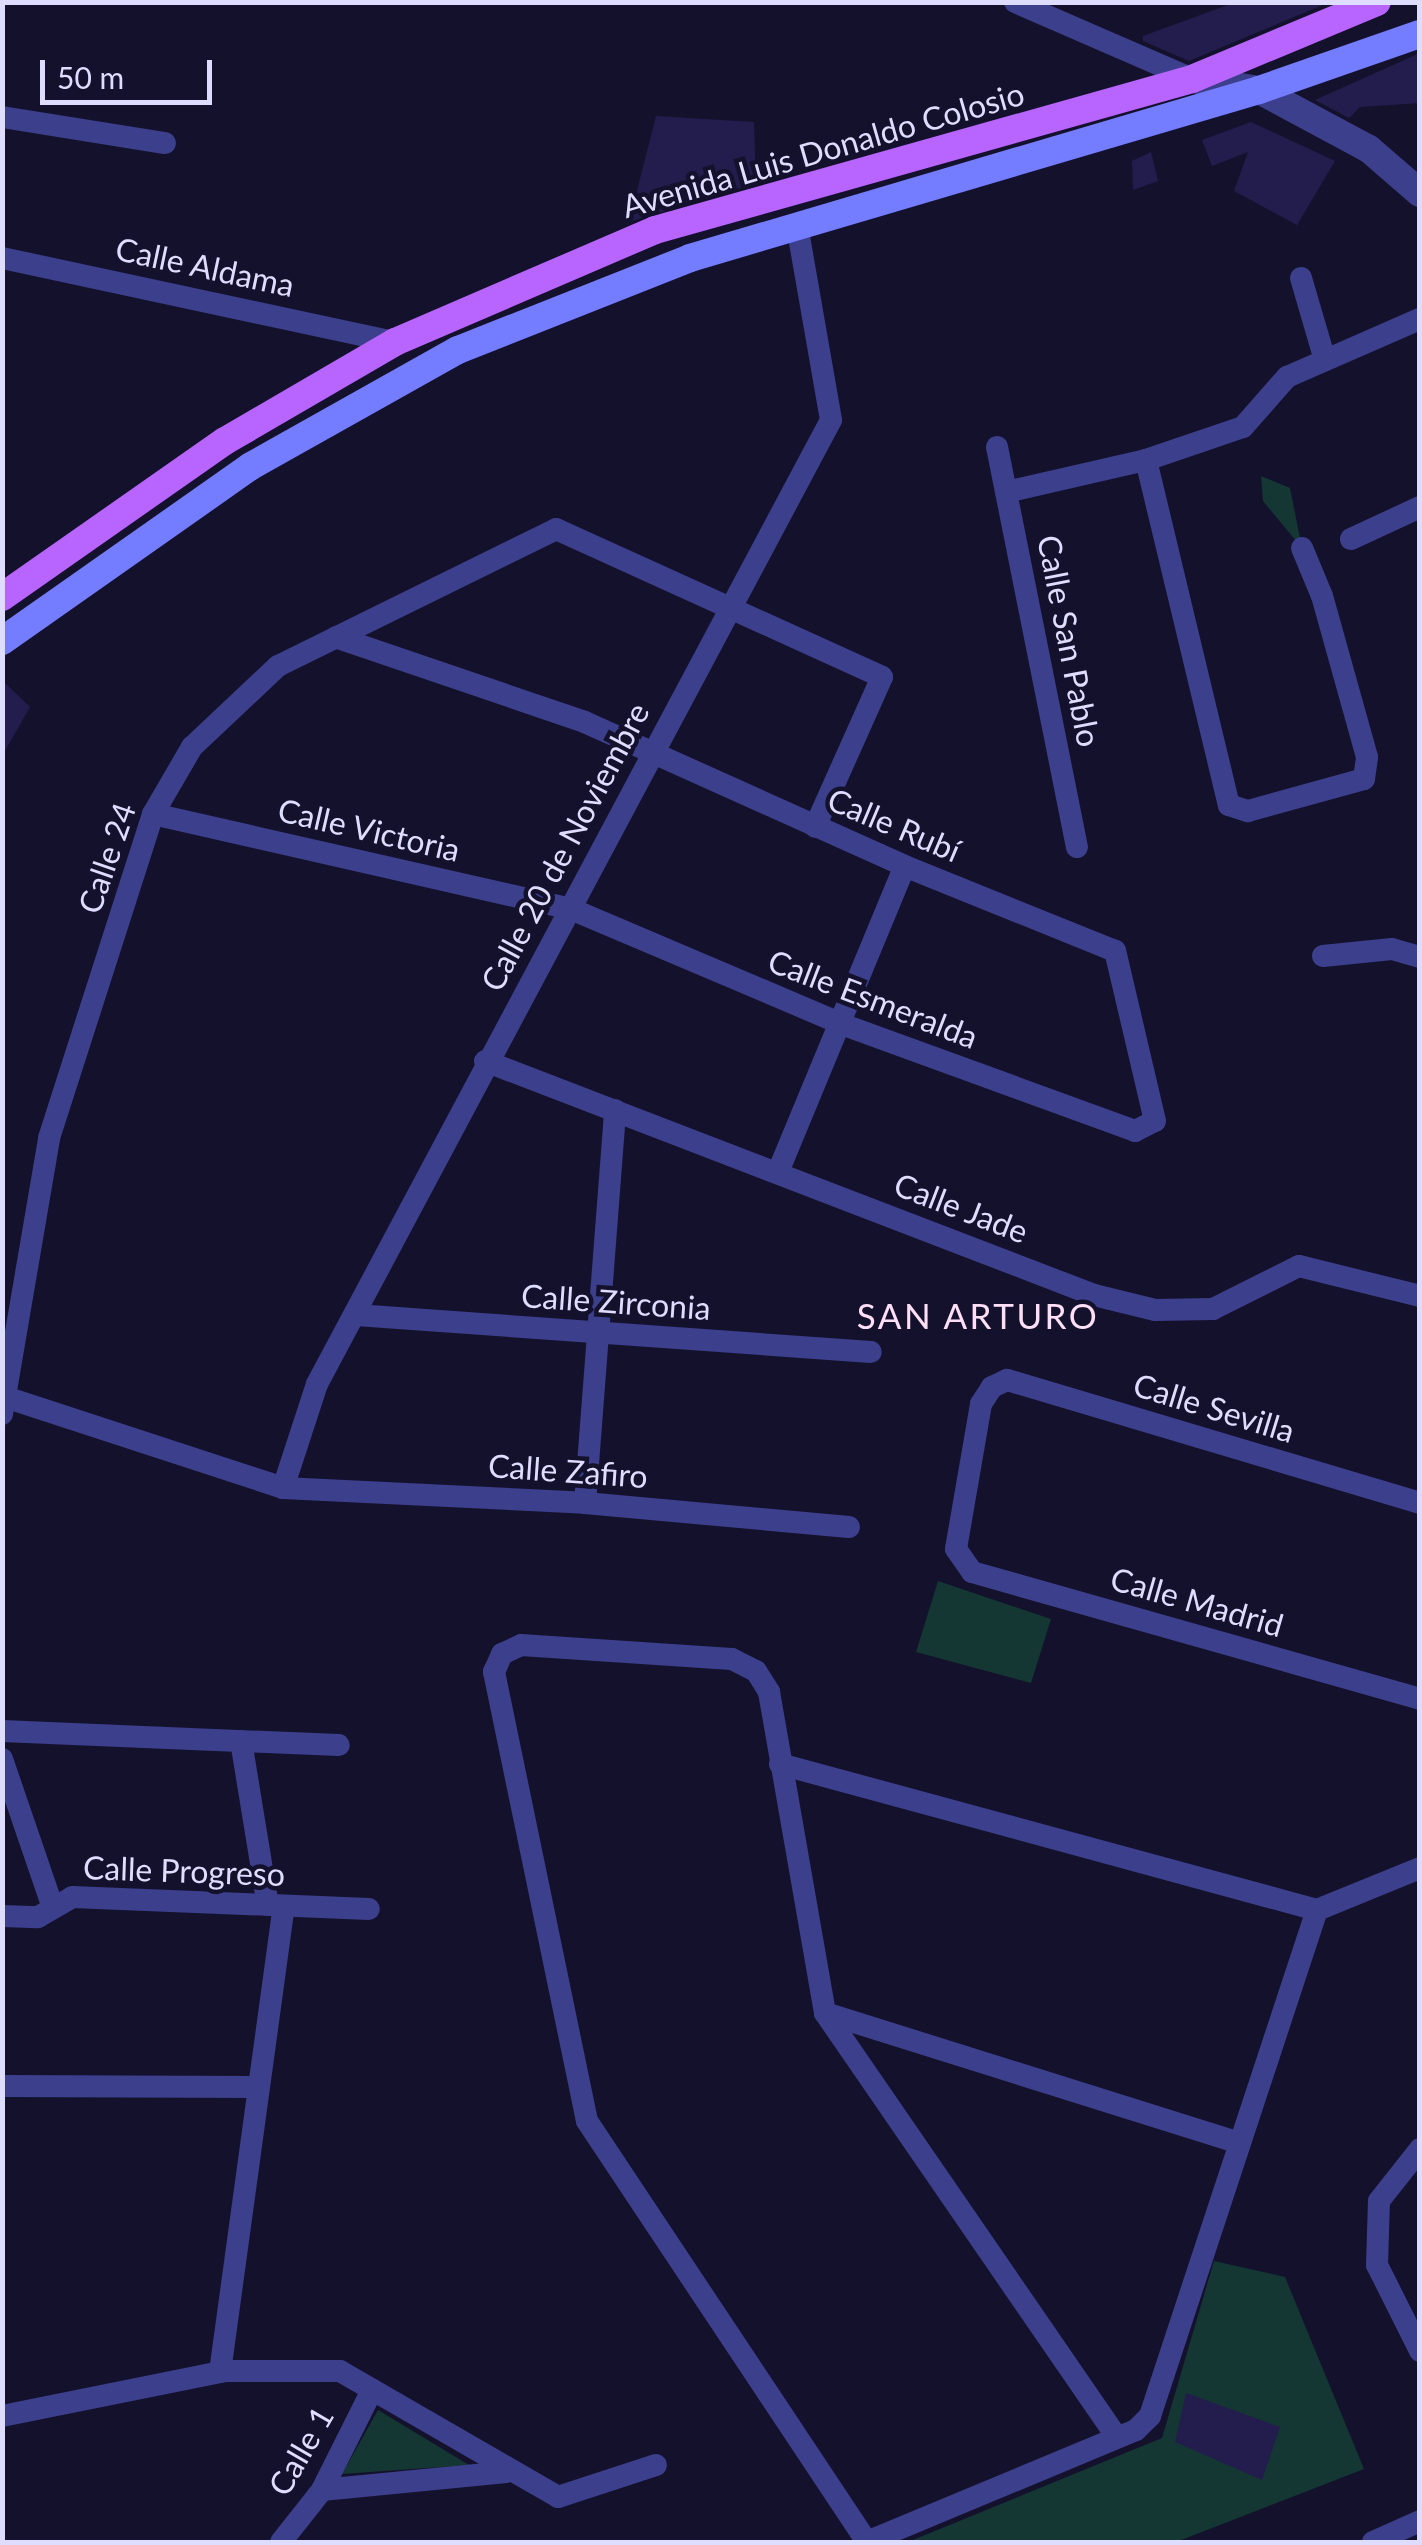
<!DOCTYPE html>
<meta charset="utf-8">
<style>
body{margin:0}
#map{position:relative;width:1422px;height:2545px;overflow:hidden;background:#14112d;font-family:Lato,sans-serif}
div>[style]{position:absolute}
.green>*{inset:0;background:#143733}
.building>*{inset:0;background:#231d4e}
.minor>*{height:22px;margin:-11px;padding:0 11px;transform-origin:11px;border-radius:11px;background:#3c3f8c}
.tertiary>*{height:28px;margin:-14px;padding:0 14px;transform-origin:14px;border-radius:14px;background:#3c3f8c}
.secondary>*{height:28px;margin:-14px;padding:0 14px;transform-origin:14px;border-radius:14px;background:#747cff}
.primary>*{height:28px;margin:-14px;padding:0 14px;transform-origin:14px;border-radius:14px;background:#b864ff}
span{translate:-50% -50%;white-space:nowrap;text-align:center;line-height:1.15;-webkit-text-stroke:9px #14112d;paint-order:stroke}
.street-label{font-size:32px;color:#deddff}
.neighbourhood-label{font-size:35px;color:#ffdff6;letter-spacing:2.5px}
.frame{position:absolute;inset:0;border:5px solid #deddff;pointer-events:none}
.scale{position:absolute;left:40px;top:60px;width:172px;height:45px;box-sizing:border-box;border:5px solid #deddff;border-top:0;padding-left:12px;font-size:30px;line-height:35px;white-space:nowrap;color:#deddff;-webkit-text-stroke:8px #14112d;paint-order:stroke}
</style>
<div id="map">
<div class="green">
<div style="clip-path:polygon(1261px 476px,1290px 488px,1302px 548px,1263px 501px)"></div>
<div style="clip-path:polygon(938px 1581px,1051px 1619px,1031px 1683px,916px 1652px)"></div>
<div style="clip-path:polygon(1214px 2261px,1285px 2277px,1364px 2469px,1176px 2542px,908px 2542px,1162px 2438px)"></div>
<div style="clip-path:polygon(378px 2410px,469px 2465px,342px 2474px)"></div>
</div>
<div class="building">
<div style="clip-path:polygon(1236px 2px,1330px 2px,1189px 61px,1143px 41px,1143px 36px)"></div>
<div style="clip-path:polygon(1420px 53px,1420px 103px,1360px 107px,1349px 118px,1315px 100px)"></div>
<div style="clip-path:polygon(656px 116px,754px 122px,756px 183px,629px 222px)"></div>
<div style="clip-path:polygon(1251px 122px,1335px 161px,1297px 225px,1234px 191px,1248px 152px,1212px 166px,1202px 140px)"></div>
<div style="clip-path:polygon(1151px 152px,1158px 181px,1133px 190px,1132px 161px)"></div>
<div style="clip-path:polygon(2px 680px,30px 707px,2px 756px)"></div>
<div style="clip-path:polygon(1186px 2393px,1280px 2427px,1262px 2480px,1175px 2442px)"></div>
</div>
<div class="minor">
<div style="left:1015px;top:2px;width:193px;rotate:23.5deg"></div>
<div style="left:2px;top:117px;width:165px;rotate:9.1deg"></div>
<div style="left:2px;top:258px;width:402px;rotate:12.1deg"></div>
<div style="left:1301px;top:278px;width:85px;rotate:73.7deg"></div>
<div style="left:997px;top:447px;width:408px;rotate:78.7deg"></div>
<div style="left:1146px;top:460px;width:355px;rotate:76.5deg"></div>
<div style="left:1229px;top:805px;width:20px;rotate:18deg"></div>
<div style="left:1248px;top:811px;width:120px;rotate:-15.4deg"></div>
<div style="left:1364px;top:779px;width:22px;rotate:-82deg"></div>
<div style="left:1367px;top:757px;width:167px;rotate:-105.6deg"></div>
<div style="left:1322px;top:596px;width:52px;rotate:-112.6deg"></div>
<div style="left:1006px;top:492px;width:144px;rotate:-12.9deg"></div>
<div style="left:1146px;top:460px;width:102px;rotate:-18.8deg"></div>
<div style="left:1243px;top:427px;width:67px;rotate:-48.7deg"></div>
<div style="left:1287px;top:377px;width:145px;rotate:-23.6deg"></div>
<div style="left:1351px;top:539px;width:76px;rotate:-24.9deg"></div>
<div style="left:153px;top:814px;width:429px;rotate:12.8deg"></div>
<div style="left:571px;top:909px;width:297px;rotate:23deg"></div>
<div style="left:844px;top:1025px;width:310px;rotate:20deg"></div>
<div style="left:1135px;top:1131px;width:22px;rotate:-27deg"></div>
<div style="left:1155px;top:1121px;width:175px;rotate:-103.2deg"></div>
<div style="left:1115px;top:951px;width:227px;rotate:-158deg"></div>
<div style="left:905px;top:866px;width:351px;rotate:-155.8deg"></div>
<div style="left:585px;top:722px;width:263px;rotate:-161.2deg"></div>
<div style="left:1323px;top:956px;width:69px;rotate:-5.8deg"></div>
<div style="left:1392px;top:949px;width:29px;rotate:16deg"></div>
<div style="left:485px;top:1061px;width:652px;rotate:21.02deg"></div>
<div style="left:1094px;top:1295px;width:63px;rotate:13.8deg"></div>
<div style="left:1155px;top:1310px;width:58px;rotate:-1deg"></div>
<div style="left:1213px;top:1309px;width:96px;rotate:-26.6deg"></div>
<div style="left:1299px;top:1266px;width:125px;rotate:13.9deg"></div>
<div style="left:778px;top:1172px;width:331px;rotate:-67.5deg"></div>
<div style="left:356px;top:1315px;width:516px;rotate:4.11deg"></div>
<div style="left:2px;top:1396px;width:296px;rotate:18.1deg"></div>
<div style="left:283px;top:1488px;width:302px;rotate:2.8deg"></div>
<div style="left:585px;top:1503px;width:265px;rotate:5.2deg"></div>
<div style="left:2px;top:1414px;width:280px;rotate:-80.3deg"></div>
<div style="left:49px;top:1138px;width:340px;rotate:-72.2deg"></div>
<div style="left:153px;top:814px;width:78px;rotate:-59.8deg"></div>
<div style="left:192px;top:747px;width:118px;rotate:-43.3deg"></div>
<div style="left:278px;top:666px;width:310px;rotate:-26.2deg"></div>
<div style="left:556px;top:529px;width:358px;rotate:24.4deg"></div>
<div style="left:882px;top:677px;width:164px;rotate:114.1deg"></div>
<div style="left:283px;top:1488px;width:109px;rotate:-71.9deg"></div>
<div style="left:317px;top:1384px;width:1092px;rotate:-61.93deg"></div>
<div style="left:831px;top:420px;width:198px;rotate:-99.9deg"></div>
<div style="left:585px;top:1503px;width:394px;rotate:-85.6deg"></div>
<div style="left:1420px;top:1503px;width:431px;rotate:-163.4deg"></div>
<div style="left:1007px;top:1380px;width:17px;rotate:155deg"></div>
<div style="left:992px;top:1387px;width:20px;rotate:123deg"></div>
<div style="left:981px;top:1404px;width:147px;rotate:99.8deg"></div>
<div style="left:956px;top:1549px;width:28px;rotate:55deg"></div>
<div style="left:972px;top:1572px;width:466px;rotate:15.8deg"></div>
<div style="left:2px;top:1731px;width:337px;rotate:2.4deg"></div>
<div style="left:241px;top:1741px;width:166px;rotate:80.7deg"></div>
<div style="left:2px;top:1759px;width:157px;rotate:71.1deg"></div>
<div style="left:780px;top:1764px;width:556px;rotate:15.21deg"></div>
<div style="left:1317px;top:1910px;width:111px;rotate:-22.2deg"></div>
<div style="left:2px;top:1916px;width:36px;rotate:2deg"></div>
<div style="left:38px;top:1917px;width:39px;rotate:-30deg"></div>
<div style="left:72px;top:1897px;width:297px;rotate:2.3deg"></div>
<div style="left:825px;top:2013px;width:432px;rotate:17.4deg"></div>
<div style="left:2px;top:2086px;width:253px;rotate:0.2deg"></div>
<div style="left:1420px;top:2149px;width:66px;rotate:128.3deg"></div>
<div style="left:1379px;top:2201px;width:64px;rotate:91.8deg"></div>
<div style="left:1377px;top:2265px;width:96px;rotate:63.4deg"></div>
<div style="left:220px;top:2372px;width:470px;rotate:-82.2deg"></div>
<div style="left:2px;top:2416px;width:228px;rotate:-11.4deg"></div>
<div style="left:226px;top:2371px;width:114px"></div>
<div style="left:340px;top:2371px;width:252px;rotate:30deg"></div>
<div style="left:558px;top:2497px;width:103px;rotate:-18.1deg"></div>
<div style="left:322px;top:2490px;width:185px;rotate:-5.6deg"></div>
<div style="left:281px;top:2542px;width:66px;rotate:-51.7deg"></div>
<div style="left:322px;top:2490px;width:112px;rotate:-63.4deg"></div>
<div style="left:867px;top:2542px;width:506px;rotate:-123.63deg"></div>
<div style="left:587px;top:2121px;width:459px;rotate:-101.7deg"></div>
<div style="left:494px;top:1672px;width:20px;rotate:-66deg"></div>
<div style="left:502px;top:1654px;width:21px;rotate:-25deg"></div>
<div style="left:521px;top:1645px;width:211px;rotate:3.8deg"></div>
<div style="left:732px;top:1659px;width:27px;rotate:27deg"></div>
<div style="left:756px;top:1671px;width:25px;rotate:58deg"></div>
<div style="left:769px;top:1692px;width:326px;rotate:80.1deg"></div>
<div style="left:825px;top:2013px;width:513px;rotate:55.47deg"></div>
<div style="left:867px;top:2542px;width:291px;rotate:-22.6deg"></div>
<div style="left:1136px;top:2430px;width:20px;rotate:-45deg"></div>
<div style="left:1150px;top:2416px;width:533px;rotate:-71.74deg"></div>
<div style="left:1373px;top:2542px;width:51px;rotate:-24.1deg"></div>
</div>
<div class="tertiary">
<div style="left:1192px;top:79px;width:68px;rotate:9.3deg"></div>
<div style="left:1259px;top:90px;width:125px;rotate:28.2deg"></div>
<div style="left:1369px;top:149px;width:67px;rotate:40.8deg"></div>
</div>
<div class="secondary">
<div style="left:2px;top:641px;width:304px;rotate:-35.1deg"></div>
<div style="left:251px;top:466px;width:237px;rotate:-29.3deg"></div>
<div style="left:458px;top:350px;width:250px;rotate:-21.6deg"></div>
<div style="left:690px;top:258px;width:593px;rotate:-16.45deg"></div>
<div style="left:1259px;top:90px;width:170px;rotate:-19.2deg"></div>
</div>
<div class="primary">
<div style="left:2px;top:597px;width:272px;rotate:-35deg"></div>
<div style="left:225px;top:441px;width:197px;rotate:-30.2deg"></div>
<div style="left:395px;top:342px;width:283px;rotate:-23.3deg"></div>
<div style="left:655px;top:230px;width:558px;rotate:-15.71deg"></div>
<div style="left:1192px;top:79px;width:200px;rotate:-22.6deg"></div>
</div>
<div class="street-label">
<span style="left:823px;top:150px;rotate:-16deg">Avenida Luis Donaldo Colosio</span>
<span style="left:205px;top:267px;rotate:12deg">Calle Aldama</span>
<span style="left:1069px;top:641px;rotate:79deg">Calle San Pablo</span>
<span style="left:894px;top:825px;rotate:23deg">Calle Rubí</span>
<span style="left:369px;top:830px;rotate:13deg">Calle Victoria</span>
<span style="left:565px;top:847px;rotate:-62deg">Calle 20 de Noviembre</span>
<span style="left:107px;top:858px;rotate:-71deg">Calle 24</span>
<span style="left:873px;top:999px;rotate:21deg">Calle Esmeralda</span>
<span style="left:961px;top:1208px;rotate:21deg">Calle Jade</span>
<span style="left:616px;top:1302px;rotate:4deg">Calle Zirconia</span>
<span style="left:1214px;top:1408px;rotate:17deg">Calle Sevilla</span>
<span style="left:568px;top:1471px;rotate:4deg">Calle Zafiro</span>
<span style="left:1197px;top:1602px;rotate:16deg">Calle Madrid</span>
<span style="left:184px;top:1871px;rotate:2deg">Calle Progreso</span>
<span style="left:301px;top:2451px;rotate:-60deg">Calle 1</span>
</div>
<div class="neighbourhood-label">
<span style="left:978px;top:1315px">SAN ARTURO</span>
</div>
<div class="frame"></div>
<div class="scale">50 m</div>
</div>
